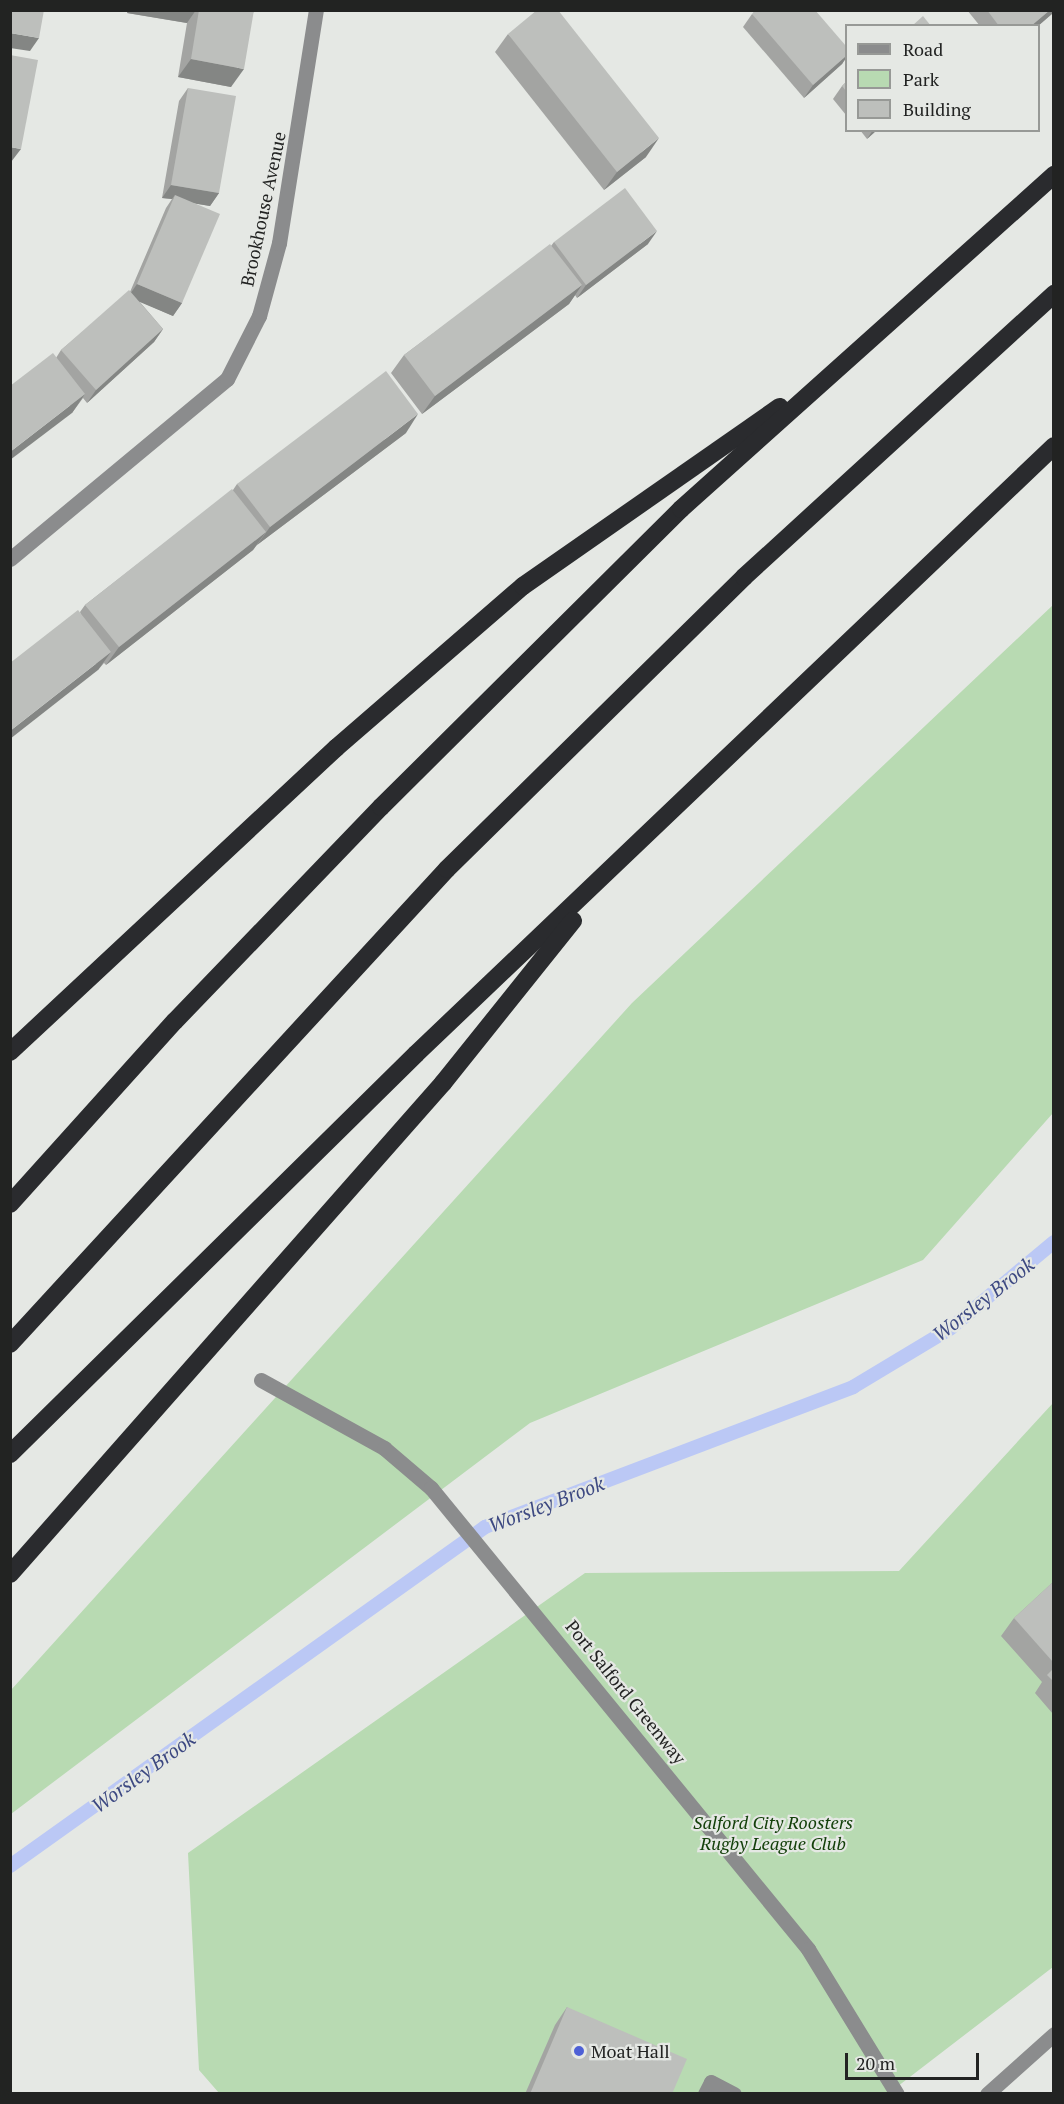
<!DOCTYPE html>
<style>
body{margin:0}
#map{position:relative;width:1064px;height:2104px;overflow:hidden;background:#e5e8e4;font-family:"PT Serif",serif}
div>[style]{position:absolute}
.green>*{inset:0;background:#b8dab2}
.stream>*{height:14px;margin:-7px;padding:0 7px;transform-origin:7px;border-radius:7px;background:#bbc8f5}
.lane>*{height:15px;margin:-7.5px;padding:0 7.5px;transform-origin:7.5px;border-radius:7.5px;background:#8b8c8d}
.street>*{height:15px;margin:-7.5px;padding:0 7.5px;transform-origin:7.5px;border-radius:7.5px;background:#8b8c8d}
.highway>*{height:18px;margin:-9px;padding:0 9px;transform-origin:9px;border-radius:9px;background:#2a2b2e}
.wall>*{inset:0;background:#a3a4a2}
.shaded-wall>*{inset:0;background:#848684}
.building>*{inset:0;background:#bdbfbc}
.dots>*{width:16px;height:16px;translate:-50% -50%;box-sizing:border-box;border:3px solid #e5e8e4;border-radius:50%}
span{translate:-50% -50%;white-space:nowrap;text-align:center;line-height:1.15;-webkit-text-stroke:4.5px #e5e8e4;paint-order:stroke}
.street-label{font-size:18px;color:#222322}
.park-label{font-size:18px;color:#13400a;font-style:italic}
.poi-label{font-size:18px;color:#222322}
.left{translate:0 -50%;text-align:left}
.water-label{font-size:20px;color:#3d4982;font-style:italic}
.frame{position:absolute;inset:0;border:12px solid #222322;pointer-events:none}
.legend{position:absolute;left:845px;top:24px;width:195px;height:108px;box-sizing:border-box;background:#e5e8e4;border:2px solid #979996;margin:0;padding:8px 10px;list-style:none;font-size:18px;color:#222322}
.legend li{display:flex;align-items:center;gap:12px;height:30px}
.legend b{width:30px;border:2px solid #979996}
.scale{position:absolute;left:845px;top:2053px;width:134px;height:27px;box-sizing:border-box;border:3px solid #222322;border-top:0;padding-left:8px;font-size:18px;line-height:21px;white-space:nowrap;color:#222322;-webkit-text-stroke:4px #e5e8e4;paint-order:stroke}
</style>
<div id="map">
<div class="green">
<div style="clip-path:polygon(1053px 605px,1053px 1113px,923px 1260px,530px 1423px,11px 1814px,11px 1690px,632px 1003px)"></div>
<div style="clip-path:polygon(1053px 1403px,1053px 1967px,889px 2093px,219px 2093px,199px 2070px,188px 1853px,585px 1573px,899px 1571px)"></div>
</div>
<div class="stream">
<div style="left:10px;top:1866px;width:584px;rotate:-35.51deg"></div>
<div style="left:485px;top:1527px;width:394px;rotate:-20.8deg"></div>
<div style="left:853px;top:1387px;width:114px;rotate:-31deg"></div>
<div style="left:951px;top:1328px;width:134px;rotate:-39.9deg"></div>
</div>
<div class="lane">
<div style="left:261px;top:1380px;width:141px;rotate:28.9deg"></div>
<div style="left:384px;top:1448px;width:62px;rotate:40.4deg"></div>
<div style="left:431px;top:1488px;width:596px;rotate:50.72deg"></div>
<div style="left:808px;top:1949px;width:170px;rotate:58.5deg"></div>
<div style="left:705px;top:2094px;width:13px;rotate:-63deg"></div>
<div style="left:711px;top:2082px;width:26px;rotate:28deg"></div>
<div style="left:987px;top:2094px;width:90px;rotate:-41.8deg"></div>
</div>
<div class="street">
<div style="left:10px;top:559px;width:282px;rotate:-39.7deg"></div>
<div style="left:227px;top:379px;width:71px;rotate:-63.1deg"></div>
<div style="left:259px;top:316px;width:76px;rotate:-74.7deg"></div>
<div style="left:279px;top:243px;width:236px;rotate:-81deg"></div>
</div>
<div class="highway">
<div style="left:10px;top:1052px;width:446px;rotate:-43deg"></div>
<div style="left:336px;top:748px;width:247px;rotate:-40.9deg"></div>
<div style="left:523px;top:586px;width:313px;rotate:-34.9deg"></div>
<div style="left:10px;top:1204px;width:246px;rotate:-48deg"></div>
<div style="left:175px;top:1021px;width:297px;rotate:-46.1deg"></div>
<div style="left:381px;top:807px;width:423px;rotate:-44.8deg"></div>
<div style="left:681px;top:509px;width:501px;rotate:-41.84deg"></div>
<div style="left:10px;top:1344px;width:645px;rotate:-47.39deg"></div>
<div style="left:447px;top:869px;width:417px;rotate:-44.5deg"></div>
<div style="left:744px;top:577px;width:420px;rotate:-42.4deg"></div>
<div style="left:10px;top:1454px;width:570px;rotate:-44.57deg"></div>
<div style="left:416px;top:1054px;width:881px;rotate:-43.62deg"></div>
<div style="left:10px;top:1574px;width:655px;rotate:-48.59deg"></div>
<div style="left:443px;top:1083px;width:208px;rotate:-51.3deg"></div>
</div>
<div class="wall">
<div style="clip-path:polygon(128px 10px,254px 10px,231px 87px,178px 77px,187px 23px,127px 13px)"></div>
<div style="clip-path:polygon(967px 10px,1053px 10px,1053px 13px,1038px 26px,980px 26px)"></div>
<div style="clip-path:polygon(752px 14px,846px 46px,846px 58px,842px 64px,804px 98px,743px 27px)"></div>
<div style="clip-path:polygon(508px 34px,646px 157px,604px 190px,495px 52px)"></div>
<div style="clip-path:polygon(846px 82px,846px 115px,833px 99px,842px 86px)"></div>
<div style="clip-path:polygon(188px 88px,219px 193px,210px 206px,193px 203px,182px 303px,173px 316px,139px 301px,163px 329px,154px 342px,87px 403px,83px 398px,72px 413px,56px 358px,61px 350px,130px 292px,166px 208px,172px 199px,162px 198px,179px 101px)"></div>
<div style="clip-path:polygon(860px 130px,877px 130px,867px 139px)"></div>
<div style="clip-path:polygon(554px 242px,648px 244px,577px 298px,575px 295px,569px 304px,422px 414px,391px 373px,404px 355px,551px 246px)"></div>
<div style="clip-path:polygon(406px 433px,257px 545px,253px 550px,106px 665px,104px 663px,98px 670px,80px 612px,85px 605px,233px 490px,237px 484px)"></div>
<div style="clip-path:polygon(1053px 1582px,1053px 1714px,1035px 1693px,1042px 1682px,1001px 1636px,1014px 1618px)"></div>
<div style="clip-path:polygon(567px 2007px,672px 2094px,525px 2094px,555px 2025px)"></div>
</div>
<div class="shaded-wall">
<div style="clip-path:polygon(129px 10px,196px 10px,187px 23px,127px 13px)"></div>
<div style="clip-path:polygon(1050px 10px,1053px 10px,1053px 13px,1038px 26px,1031px 26px)"></div>
<div style="clip-path:polygon(10px 33px,39px 38px,30px 51px,10px 48px)"></div>
<div style="clip-path:polygon(846px 56px,846px 58px,842px 64px,804px 98px,813px 85px)"></div>
<div style="clip-path:polygon(191px 59px,244px 69px,231px 87px,178px 77px)"></div>
<div style="clip-path:polygon(873px 130px,877px 130px,867px 139px)"></div>
<div style="clip-path:polygon(659px 138px,646px 157px,604px 190px,617px 172px)"></div>
<div style="clip-path:polygon(10px 147px,21px 149px,11px 162px,10px 162px)"></div>
<div style="clip-path:polygon(171px 185px,219px 193px,210px 206px,173px 200px,175px 195px,172px 199px,162px 198px)"></div>
<div style="clip-path:polygon(657px 231px,648px 244px,577px 298px,586px 285px)"></div>
<div style="clip-path:polygon(137px 284px,182px 303px,173px 316px,128px 297px)"></div>
<div style="clip-path:polygon(582px 285px,569px 304px,422px 414px,435px 396px)"></div>
<div style="clip-path:polygon(163px 329px,154px 342px,87px 403px,96px 390px)"></div>
<div style="clip-path:polygon(85px 394px,72px 413px,10px 460px,10px 452px)"></div>
<div style="clip-path:polygon(418px 414px,406px 433px,257px 545px,270px 527px)"></div>
<div style="clip-path:polygon(266px 532px,253px 550px,106px 665px,119px 647px)"></div>
<div style="clip-path:polygon(111px 652px,98px 670px,10px 739px,10px 731px)"></div>
</div>
<div class="building">
<div style="clip-path:polygon(10px 10px,44px 10px,39px 38px,10px 33px)"></div>
<div style="clip-path:polygon(199px 10px,254px 10px,244px 69px,191px 59px)"></div>
<div style="clip-path:polygon(537px 10px,558px 10px,659px 138px,617px 172px,508px 34px)"></div>
<div style="clip-path:polygon(755px 10px,815px 10px,846px 46px,846px 56px,813px 85px,752px 14px)"></div>
<div style="clip-path:polygon(987px 10px,1050px 10px,1031px 26px,999px 26px)"></div>
<div style="clip-path:polygon(923px 16px,931px 26px,912px 26px)"></div>
<div style="clip-path:polygon(10px 55px,38px 60px,21px 149px,10px 147px)"></div>
<div style="clip-path:polygon(846px 82px,846px 91px,842px 86px)"></div>
<div style="clip-path:polygon(188px 88px,236px 96px,219px 193px,171px 185px)"></div>
<div style="clip-path:polygon(625px 188px,657px 231px,586px 285px,554px 242px)"></div>
<div style="clip-path:polygon(175px 195px,220px 214px,182px 303px,137px 284px)"></div>
<div style="clip-path:polygon(550px 244px,582px 285px,435px 396px,404px 355px)"></div>
<div style="clip-path:polygon(129px 290px,163px 329px,96px 390px,61px 350px)"></div>
<div style="clip-path:polygon(53px 353px,85px 394px,10px 452px,10px 386px)"></div>
<div style="clip-path:polygon(386px 371px,418px 414px,270px 527px,237px 484px)"></div>
<div style="clip-path:polygon(232px 489px,266px 532px,119px 647px,85px 605px)"></div>
<div style="clip-path:polygon(78px 610px,111px 652px,10px 731px,10px 663px)"></div>
<div style="clip-path:polygon(1053px 1582px,1053px 1662px,1014px 1618px)"></div>
<div style="clip-path:polygon(1053px 1669px,1053px 1681px,1047px 1675px)"></div>
<div style="clip-path:polygon(567px 2007px,687px 2059px,672px 2094px,530px 2094px)"></div>
</div>
<div class="dots">
<div style="left:579px;top:2051px;background:#4e60d6"></div>
</div>
<div class="street-label">
<span style="left:263px;top:209px;rotate:-78deg">Brookhouse Avenue</span>
<span style="left:626px;top:1692px;rotate:51deg">Port Salford Greenway</span>
</div>
<div class="park-label">
<span style="left:773px;top:1833px">Salford City Roosters<br>Rugby League Club</span>
</div>
<div class="poi-label">
<span class="left" style="left:591px;top:2051px">Moat Hall</span>
</div>
<div class="water-label">
<span style="left:983px;top:1299px;rotate:-38deg">Worsley Brook</span>
<span style="left:546px;top:1504px;rotate:-21deg">Worsley Brook</span>
<span style="left:143px;top:1772px;rotate:-36deg">Worsley Brook</span>
</div>
<div class="frame"></div>
<ul class="legend">
<li><b style="height:8px;background:#8b8c8d"></b>Road</li>
<li><b style="height:16px;background:#b8dab2"></b>Park</li>
<li><b style="height:16px;background:#bdbfbc"></b>Building</li>
</ul>
<div class="scale">20 m</div>
</div>
